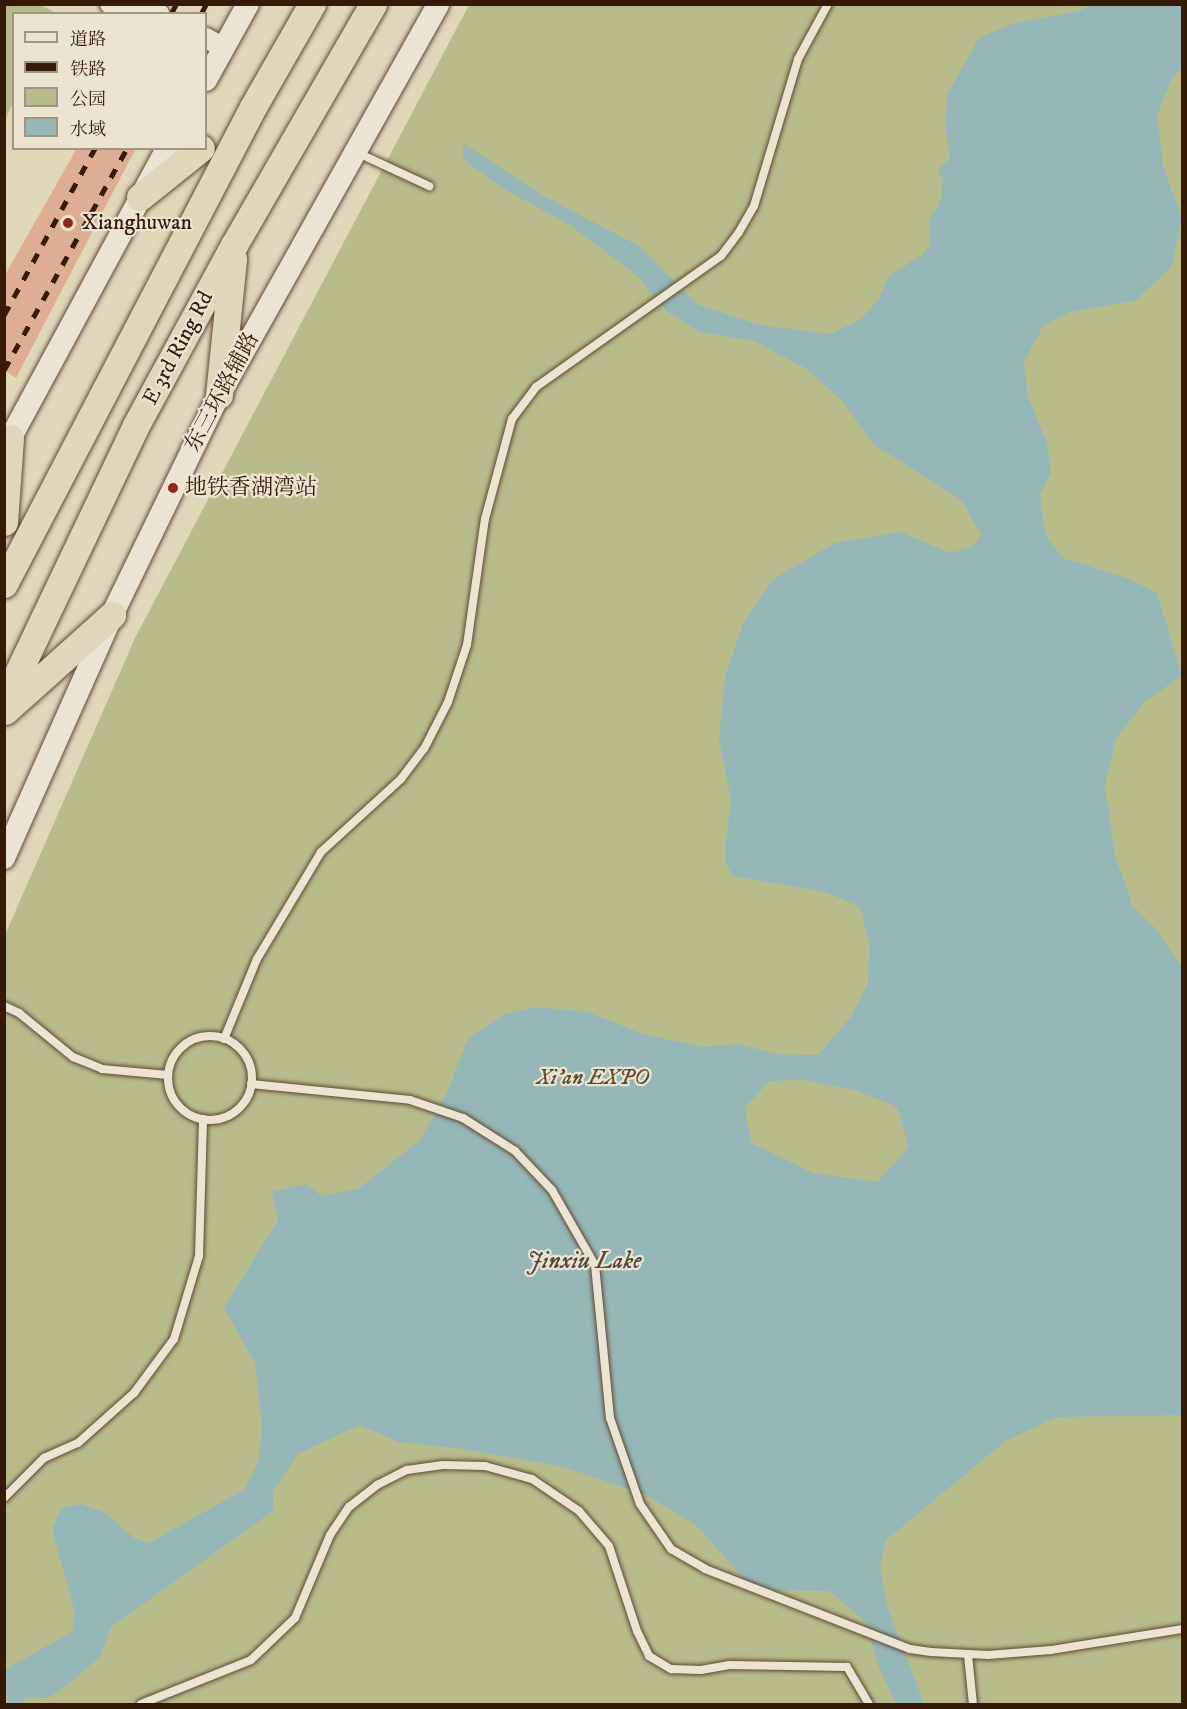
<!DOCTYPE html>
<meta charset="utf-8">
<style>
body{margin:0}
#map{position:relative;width:1187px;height:1709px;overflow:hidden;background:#e0d6b9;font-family:"IM FELL DW Pica","Noto Serif SC",serif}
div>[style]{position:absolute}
.green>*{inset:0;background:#b8bc8b}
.water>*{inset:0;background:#96b7b7}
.canal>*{height:16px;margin:-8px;padding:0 8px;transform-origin:8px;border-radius:8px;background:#96b7b7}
.building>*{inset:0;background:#deae94}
.roads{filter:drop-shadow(0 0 2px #604934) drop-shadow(0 0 2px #604934)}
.service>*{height:8px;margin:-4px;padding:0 4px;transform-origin:4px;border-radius:4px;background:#ebe4d2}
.service>.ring{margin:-4px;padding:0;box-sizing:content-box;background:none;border:8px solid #ebe4d2;border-radius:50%}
.tertiary>*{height:20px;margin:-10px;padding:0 10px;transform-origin:10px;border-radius:10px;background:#ebe4d2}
.secondary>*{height:22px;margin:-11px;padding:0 11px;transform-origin:11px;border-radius:11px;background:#ebe4d2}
.trunk>*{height:27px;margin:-13.5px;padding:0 13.5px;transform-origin:13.5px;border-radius:13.5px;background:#e0d6b9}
.rail>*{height:4.5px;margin-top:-2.25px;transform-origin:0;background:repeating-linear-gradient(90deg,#361a07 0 10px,transparent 0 20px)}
.dots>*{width:16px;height:16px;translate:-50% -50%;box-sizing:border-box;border:3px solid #ebe4d2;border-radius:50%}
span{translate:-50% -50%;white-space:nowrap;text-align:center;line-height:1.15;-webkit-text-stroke:4.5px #ebe4d2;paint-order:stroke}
.poi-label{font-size:22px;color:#361a07}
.left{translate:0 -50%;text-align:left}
.street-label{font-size:22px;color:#361a07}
.park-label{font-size:22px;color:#5d4b2f;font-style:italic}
.water-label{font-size:24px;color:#53493c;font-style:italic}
.frame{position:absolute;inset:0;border:6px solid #361a07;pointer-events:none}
.legend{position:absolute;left:12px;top:12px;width:195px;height:138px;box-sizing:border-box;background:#ebe4d2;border:2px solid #a39381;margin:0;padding:8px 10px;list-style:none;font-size:18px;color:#361a07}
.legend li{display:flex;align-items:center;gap:12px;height:30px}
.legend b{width:30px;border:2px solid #a39381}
</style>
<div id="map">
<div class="green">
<div style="clip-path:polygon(5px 4px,41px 5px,56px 13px,14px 14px,13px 102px,5px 121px)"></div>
<div style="clip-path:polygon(469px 5px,1182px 5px,1182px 1704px,5px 1704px,5px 935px,135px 638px)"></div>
</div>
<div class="water">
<div style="clip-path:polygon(evenodd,1092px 5px,1182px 5px,1182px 69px,1172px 77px,1157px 115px,1164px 170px,1182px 217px,1171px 268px,1134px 301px,1070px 312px,1043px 326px,1024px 362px,1028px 396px,1047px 443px,1051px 472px,1040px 495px,1046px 536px,1063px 558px,1127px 578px,1157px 593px,1182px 676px,1145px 701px,1116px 739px,1105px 785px,1115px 856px,1133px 906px,1158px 931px,1182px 967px,1182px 1415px,1056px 1417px,1004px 1442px,886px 1540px,880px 1567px,888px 1608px,924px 1704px,896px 1704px,877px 1663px,866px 1622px,829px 1591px,768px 1590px,745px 1580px,696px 1525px,648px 1496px,564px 1467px,464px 1449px,398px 1442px,360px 1425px,298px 1454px,273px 1491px,273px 1511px,111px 1627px,100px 1657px,58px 1692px,46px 1698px,5px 1696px,4px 1670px,72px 1632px,75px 1613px,52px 1529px,61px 1508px,81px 1504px,104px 1512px,134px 1538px,149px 1543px,245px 1489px,258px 1462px,262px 1427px,255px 1363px,224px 1308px,278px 1220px,272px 1192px,305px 1184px,322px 1196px,358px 1189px,419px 1141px,446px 1095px,468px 1038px,505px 1014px,535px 1007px,588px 1012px,643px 1034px,703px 1047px,738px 1044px,776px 1054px,818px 1055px,850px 1018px,868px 983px,869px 943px,860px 907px,825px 892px,732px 876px,724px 858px,731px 800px,719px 740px,725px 676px,743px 624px,772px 580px,835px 543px,901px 532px,950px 553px,973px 546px,981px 534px,962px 501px,872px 443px,844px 403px,807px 369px,754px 341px,700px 332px,668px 312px,635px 274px,570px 225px,502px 188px,462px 158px,464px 144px,542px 195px,639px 246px,697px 304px,760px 325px,830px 334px,860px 320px,878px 300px,888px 277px,923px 254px,930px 244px,929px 219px,939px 205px,943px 182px,938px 169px,950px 158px,945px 123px,948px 93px,979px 38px,1014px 23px,1076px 12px,1092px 5px,804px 1080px,854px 1090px,897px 1107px,909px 1147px,877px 1182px,813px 1173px,751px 1143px,745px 1108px,769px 1081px,804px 1080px)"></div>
</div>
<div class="canal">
<div style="left:16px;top:1699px;width:3px;rotate:-72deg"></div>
</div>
<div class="building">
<div style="clip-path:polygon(77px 148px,136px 148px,16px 378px,4px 370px,4px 277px)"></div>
</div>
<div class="roads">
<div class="service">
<div style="left:356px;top:152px;width:81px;rotate:25deg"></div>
<div style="left:4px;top:1006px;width:17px;rotate:25deg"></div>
<div style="left:19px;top:1013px;width:70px;rotate:39.2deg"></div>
<div style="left:73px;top:1057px;width:31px;rotate:22deg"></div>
<div style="left:102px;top:1069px;width:66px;rotate:5.2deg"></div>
<div class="ring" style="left:168px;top:1036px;width:76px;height:76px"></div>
<div style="left:224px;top:1039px;width:87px;rotate:-67.6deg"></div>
<div style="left:257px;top:959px;width:125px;rotate:-59.1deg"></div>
<div style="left:321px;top:852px;width:108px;rotate:-42.4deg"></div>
<div style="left:401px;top:779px;width:38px;rotate:-53deg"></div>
<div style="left:424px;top:749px;width:53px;rotate:-62.9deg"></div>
<div style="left:448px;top:702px;width:60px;rotate:-71.6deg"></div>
<div style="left:467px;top:645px;width:127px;rotate:-81.9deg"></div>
<div style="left:485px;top:519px;width:104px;rotate:-74.9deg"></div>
<div style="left:512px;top:419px;width:40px;rotate:-53deg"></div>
<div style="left:536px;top:387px;width:227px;rotate:-35.3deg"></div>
<div style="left:721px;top:256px;width:30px;rotate:-53deg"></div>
<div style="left:739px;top:232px;width:30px;rotate:-60deg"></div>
<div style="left:754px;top:206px;width:153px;rotate:-73.3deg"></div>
<div style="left:798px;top:59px;width:63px;rotate:-61.4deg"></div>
<div style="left:251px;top:1084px;width:160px;rotate:5.7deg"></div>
<div style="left:410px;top:1100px;width:56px;rotate:18.8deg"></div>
<div style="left:463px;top:1118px;width:62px;rotate:32.4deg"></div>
<div style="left:515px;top:1151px;width:54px;rotate:46.5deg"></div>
<div style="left:552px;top:1190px;width:86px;rotate:60.2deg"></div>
<div style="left:595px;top:1265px;width:154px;rotate:84.4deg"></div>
<div style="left:610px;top:1418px;width:91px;rotate:70.8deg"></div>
<div style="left:640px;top:1504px;width:55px;rotate:55.4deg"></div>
<div style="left:671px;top:1549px;width:39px;rotate:30deg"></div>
<div style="left:705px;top:1569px;width:220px;rotate:21.3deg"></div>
<div style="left:910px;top:1649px;width:21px;rotate:8deg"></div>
<div style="left:931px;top:1652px;width:57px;rotate:3deg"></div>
<div style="left:988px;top:1655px;width:63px;rotate:-4.5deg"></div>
<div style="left:1051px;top:1650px;width:133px;rotate:-9.1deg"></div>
<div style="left:4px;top:1498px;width:57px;rotate:-45deg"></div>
<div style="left:44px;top:1458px;width:37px;rotate:-24deg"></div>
<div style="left:78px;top:1443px;width:75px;rotate:-41.8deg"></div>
<div style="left:134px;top:1393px;width:67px;rotate:-53.5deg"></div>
<div style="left:174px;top:1339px;width:87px;rotate:-73.2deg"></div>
<div style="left:199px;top:1256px;width:137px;rotate:-88.3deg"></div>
<div style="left:968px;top:1655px;width:49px;rotate:84.2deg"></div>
<div style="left:141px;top:1704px;width:118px;rotate:-21.8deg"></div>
<div style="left:251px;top:1660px;width:61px;rotate:-43.7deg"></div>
<div style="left:295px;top:1618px;width:90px;rotate:-67.1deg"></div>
<div style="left:330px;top:1535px;width:34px;rotate:-56deg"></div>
<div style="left:349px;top:1507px;width:36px;rotate:-38deg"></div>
<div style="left:377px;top:1485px;width:34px;rotate:-27deg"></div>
<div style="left:407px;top:1470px;width:36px;rotate:-8deg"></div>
<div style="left:443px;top:1465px;width:42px;rotate:1.4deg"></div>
<div style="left:485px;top:1466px;width:49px;rotate:15.5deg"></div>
<div style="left:532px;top:1479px;width:57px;rotate:34.2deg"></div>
<div style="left:579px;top:1511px;width:46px;rotate:49.4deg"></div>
<div style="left:609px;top:1546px;width:89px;rotate:71.8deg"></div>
<div style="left:637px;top:1631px;width:28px;rotate:64deg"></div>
<div style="left:649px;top:1656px;width:26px;rotate:31deg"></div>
<div style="left:671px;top:1669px;width:30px;rotate:2deg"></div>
<div style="left:701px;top:1670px;width:29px;rotate:-10deg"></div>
<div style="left:730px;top:1665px;width:117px;rotate:1deg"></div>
<div style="left:847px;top:1667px;width:43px;rotate:59.3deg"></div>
</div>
<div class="tertiary">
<div style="left:110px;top:4px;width:20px;rotate:30deg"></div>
<div style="left:142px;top:4px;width:20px;rotate:30deg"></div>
<div style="left:206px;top:38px;width:21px;rotate:29deg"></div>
</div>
<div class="secondary">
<div style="left:206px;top:80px;width:87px;rotate:-61.1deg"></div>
<div style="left:4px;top:450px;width:343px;rotate:-61.6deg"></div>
<div style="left:4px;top:858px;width:266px;rotate:-66deg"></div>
<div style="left:112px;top:615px;width:245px;rotate:-64.1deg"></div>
<div style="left:219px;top:395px;width:448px;rotate:-60.7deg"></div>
</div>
<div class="trunk">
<div style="left:140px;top:197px;width:78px;rotate:-38.8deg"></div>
<div style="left:219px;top:395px;width:137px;rotate:-84.1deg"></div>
<div style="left:4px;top:522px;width:84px;rotate:-85.9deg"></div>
<div style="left:4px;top:584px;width:538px;rotate:-62.43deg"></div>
<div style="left:253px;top:107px;width:119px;rotate:-60.2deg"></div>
<div style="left:4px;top:702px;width:305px;rotate:-64.5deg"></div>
<div style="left:135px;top:427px;width:207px;rotate:-61.5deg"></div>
<div style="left:234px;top:245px;width:278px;rotate:-60deg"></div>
<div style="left:5px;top:711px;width:144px;rotate:-41.9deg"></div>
</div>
</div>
<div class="rail">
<div style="left:171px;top:14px;width:11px;rotate:-63deg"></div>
<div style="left:201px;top:14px;width:11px;rotate:-63deg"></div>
<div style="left:4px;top:315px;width:190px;rotate:-61.4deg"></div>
<div style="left:4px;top:370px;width:254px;rotate:-61deg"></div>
</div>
<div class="dots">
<div style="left:68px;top:223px;background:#8f2418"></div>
<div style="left:173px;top:488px;background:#8f2418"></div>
</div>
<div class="poi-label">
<span class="left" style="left:82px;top:223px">Xianghuwan</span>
<span class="left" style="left:185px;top:488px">地铁香湖湾站</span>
</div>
<div class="street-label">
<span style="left:178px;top:348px;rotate:-62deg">E 3rd Ring Rd</span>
<span style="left:222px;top:392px;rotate:-62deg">东三环路辅路</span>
</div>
<div class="park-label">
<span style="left:593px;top:1078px">Xi'an EXPO</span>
</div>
<div class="water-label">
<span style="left:584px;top:1262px">Jinxiu Lake</span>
</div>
<div class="frame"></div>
<ul class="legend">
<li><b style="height:8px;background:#ebe4d2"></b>道路</li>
<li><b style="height:8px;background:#361a07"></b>铁路</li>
<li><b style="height:16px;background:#b8bc8b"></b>公园</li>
<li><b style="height:16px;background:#96b7b7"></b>水域</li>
</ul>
</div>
